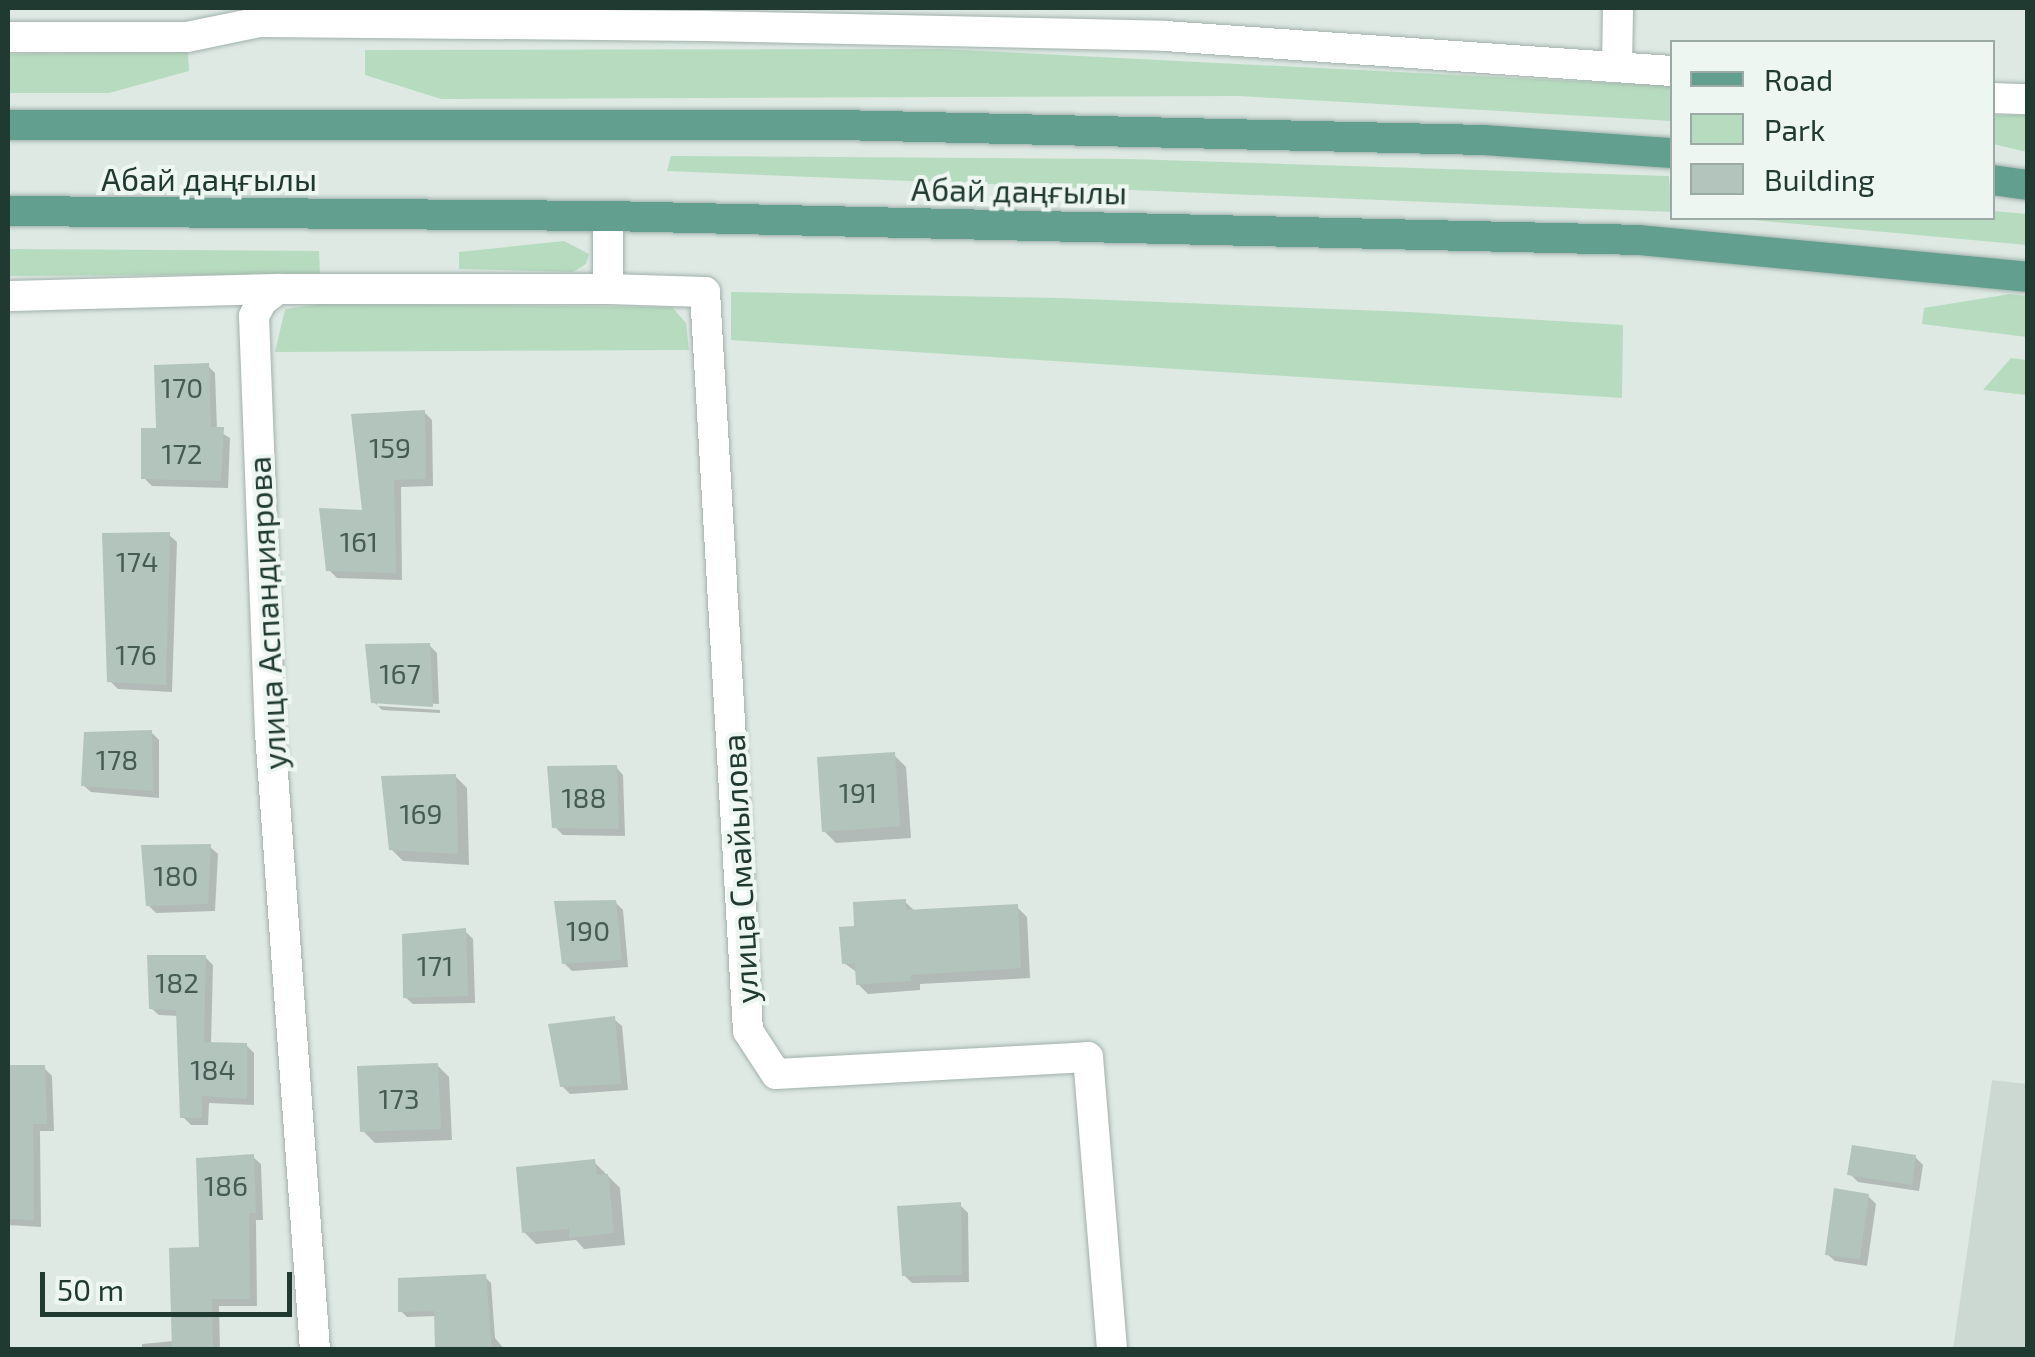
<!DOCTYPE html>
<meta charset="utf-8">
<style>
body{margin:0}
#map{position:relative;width:2035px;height:1357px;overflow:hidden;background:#dee9e4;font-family:"Exo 2",sans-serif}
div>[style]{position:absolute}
.built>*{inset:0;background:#ccd9d3}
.green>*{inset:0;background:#b7dbbf}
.shadow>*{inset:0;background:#0003}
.building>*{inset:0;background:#b3c4bd}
.roads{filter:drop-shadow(0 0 2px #a1b1ab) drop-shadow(0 0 2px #a1b1ab)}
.minor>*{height:30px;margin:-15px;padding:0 15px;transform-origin:15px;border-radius:15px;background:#fff}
.major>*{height:30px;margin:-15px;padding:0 15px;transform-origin:15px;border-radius:15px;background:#639f8e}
span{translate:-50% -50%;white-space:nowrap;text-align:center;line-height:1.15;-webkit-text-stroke:8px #eef6f2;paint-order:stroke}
.number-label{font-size:28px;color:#455c54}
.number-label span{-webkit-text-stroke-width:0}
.street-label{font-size:32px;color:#203931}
.frame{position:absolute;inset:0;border:10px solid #203931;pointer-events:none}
.legend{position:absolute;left:1670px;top:40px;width:325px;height:180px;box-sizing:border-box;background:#eef6f2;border:2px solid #9caaa5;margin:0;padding:12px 18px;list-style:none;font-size:30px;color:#203931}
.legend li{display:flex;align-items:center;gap:20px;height:50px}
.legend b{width:50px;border:2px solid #9caaa5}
.scale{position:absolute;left:40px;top:1272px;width:252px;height:45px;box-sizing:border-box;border:5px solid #203931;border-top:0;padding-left:12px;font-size:30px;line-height:35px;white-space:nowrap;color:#203931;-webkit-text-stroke:8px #eef6f2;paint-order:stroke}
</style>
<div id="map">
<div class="built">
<div style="clip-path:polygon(1992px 1080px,2027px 1084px,2027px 1349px,1953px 1349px)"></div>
</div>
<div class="green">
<div style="clip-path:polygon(942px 49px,1672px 86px,1672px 121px,1239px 96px,441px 99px,365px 75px,365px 50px)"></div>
<div style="clip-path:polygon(188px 52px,189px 71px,109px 93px,8px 93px,8px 54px)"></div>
<div style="clip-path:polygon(1993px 115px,2027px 115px,2027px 152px,1993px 144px)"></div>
<div style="clip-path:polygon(671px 156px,1130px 159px,1669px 176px,1672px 212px,667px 171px)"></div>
<div style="clip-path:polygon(1993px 211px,2027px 214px,2027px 245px,1732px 218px,1992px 218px)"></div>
<div style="clip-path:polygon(564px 241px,589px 254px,586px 264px,573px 272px,459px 269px,459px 252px)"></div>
<div style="clip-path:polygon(8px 249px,319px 251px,320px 274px,8px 276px)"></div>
<div style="clip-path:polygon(731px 292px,1061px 298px,1409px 312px,1623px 325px,1622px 398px,731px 340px)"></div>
<div style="clip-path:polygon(2010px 294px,2027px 296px,2027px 337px,1922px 324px,1924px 308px)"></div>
<div style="clip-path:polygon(320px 304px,672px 307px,686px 323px,689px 350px,275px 352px,285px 309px)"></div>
<div style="clip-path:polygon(2011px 358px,2027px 360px,2027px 395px,1983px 390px)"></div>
</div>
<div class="shadow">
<div style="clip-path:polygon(208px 366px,215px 373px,217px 430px,230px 438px,228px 488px,152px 486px,144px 478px,159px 430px)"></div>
<div style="clip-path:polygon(8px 390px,10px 392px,8px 450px)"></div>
<div style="clip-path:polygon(424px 412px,432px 420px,433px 486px,401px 487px,402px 580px,337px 578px,329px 570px)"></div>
<div style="clip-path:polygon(169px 535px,177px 542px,172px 692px,118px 689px,110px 681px)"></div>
<div style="clip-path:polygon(429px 645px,437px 653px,439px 704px,377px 701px,377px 705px,374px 702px)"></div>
<div style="clip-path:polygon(378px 706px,440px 710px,440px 713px,382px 710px)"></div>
<div style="clip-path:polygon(151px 732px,159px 740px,159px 798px,91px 792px,83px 785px)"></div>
<div style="clip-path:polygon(894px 755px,906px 767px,911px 838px,836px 843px,824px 831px)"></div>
<div style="clip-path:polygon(616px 767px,623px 775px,625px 836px,563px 835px,555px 827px)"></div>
<div style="clip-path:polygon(455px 776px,467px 788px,469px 865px,403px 861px,391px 849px)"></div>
<div style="clip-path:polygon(210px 847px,218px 854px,215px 911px,156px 913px,148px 905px)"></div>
<div style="clip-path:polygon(615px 902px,623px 910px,628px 967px,572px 971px,564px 963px)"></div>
<div style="clip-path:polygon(905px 902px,916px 912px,1017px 907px,1027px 917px,1030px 978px,920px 984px,920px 990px,868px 994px,858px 984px,858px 973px,844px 963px,857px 928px)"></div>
<div style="clip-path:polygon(465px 931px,473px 939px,475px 1003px,413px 1004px,405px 997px)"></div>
<div style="clip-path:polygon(205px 957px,213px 965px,211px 1045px,246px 1045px,254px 1053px,254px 1105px,209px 1103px,208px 1125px,191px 1125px,183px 1117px,179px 1016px,159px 1015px,151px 1008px)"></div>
<div style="clip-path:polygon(614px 1019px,622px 1026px,628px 1090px,570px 1094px,562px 1086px)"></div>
<div style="clip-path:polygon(437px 1065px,449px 1077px,452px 1140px,375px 1143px,363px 1131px)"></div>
<div style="clip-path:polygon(8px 1067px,44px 1068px,52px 1076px,54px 1131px,40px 1131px,41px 1227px,8px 1225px)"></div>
<div style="clip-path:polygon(253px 1157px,261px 1164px,263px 1220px,256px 1220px,257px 1306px,219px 1306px,220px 1350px,142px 1350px,142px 1344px,174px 1341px)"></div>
<div style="clip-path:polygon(1915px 1157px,1923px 1165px,1919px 1191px,1858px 1182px,1850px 1174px)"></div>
<div style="clip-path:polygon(594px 1162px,620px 1188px,625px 1245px,584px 1249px,576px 1240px,536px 1244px,524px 1232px)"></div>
<div style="clip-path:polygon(1868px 1196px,1876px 1204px,1867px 1266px,1835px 1261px,1827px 1254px)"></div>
<div style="clip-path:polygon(960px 1205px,968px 1213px,969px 1282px,912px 1283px,904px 1275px)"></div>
<div style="clip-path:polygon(485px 1277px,491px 1283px,495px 1338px,505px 1350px,438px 1350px,436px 1316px,407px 1317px,401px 1311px)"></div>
</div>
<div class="building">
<div style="clip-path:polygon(209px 363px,211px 427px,224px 427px,221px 481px,141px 479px,141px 428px,156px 428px,154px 365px)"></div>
<div style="clip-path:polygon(425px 410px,426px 479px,394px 480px,396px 573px,326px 571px,319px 508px,362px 510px,351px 414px)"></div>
<div style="clip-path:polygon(170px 532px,166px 685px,107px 682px,102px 533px)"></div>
<div style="clip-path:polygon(430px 643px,433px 707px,371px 703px,365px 644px)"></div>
<div style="clip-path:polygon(152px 730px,153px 791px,81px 786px,84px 732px)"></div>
<div style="clip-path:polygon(895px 752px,900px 826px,822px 832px,817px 757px)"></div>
<div style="clip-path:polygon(617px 765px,619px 829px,552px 828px,547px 766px)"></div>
<div style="clip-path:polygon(456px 774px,458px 854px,389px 850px,381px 776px)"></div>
<div style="clip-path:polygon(211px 844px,208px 904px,146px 906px,141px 845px)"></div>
<div style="clip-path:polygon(906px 899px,906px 910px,1018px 904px,1021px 968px,911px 975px,911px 981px,856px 985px,855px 963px,842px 964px,839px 927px,854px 926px,853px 902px)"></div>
<div style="clip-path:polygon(616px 900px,622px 960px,562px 964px,554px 901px)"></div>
<div style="clip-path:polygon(466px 928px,468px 996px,403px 998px,402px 934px)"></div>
<div style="clip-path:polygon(147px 955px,206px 955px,204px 1042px,247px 1043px,247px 1099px,202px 1096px,202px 1118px,180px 1118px,176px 1010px,149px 1009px)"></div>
<div style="clip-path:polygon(615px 1016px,621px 1084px,560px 1087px,548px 1024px)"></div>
<div style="clip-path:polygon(438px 1063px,441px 1129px,360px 1132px,357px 1066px)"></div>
<div style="clip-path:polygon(8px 1065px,45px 1065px,47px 1124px,33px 1124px,34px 1220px,8px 1219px)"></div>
<div style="clip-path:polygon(1852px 1145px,1916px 1155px,1912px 1185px,1847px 1175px)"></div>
<div style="clip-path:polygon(254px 1154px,256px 1213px,249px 1213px,250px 1299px,212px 1299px,213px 1350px,172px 1350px,169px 1248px,199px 1247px,196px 1158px)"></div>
<div style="clip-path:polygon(595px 1159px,597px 1175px,608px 1174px,614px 1233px,569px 1238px,569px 1229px,522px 1233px,516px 1167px)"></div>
<div style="clip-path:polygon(1834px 1188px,1869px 1194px,1860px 1259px,1825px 1255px)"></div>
<div style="clip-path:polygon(961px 1202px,962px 1275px,902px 1276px,897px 1206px)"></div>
<div style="clip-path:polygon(486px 1274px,492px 1350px,435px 1350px,434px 1311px,398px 1312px,398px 1278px)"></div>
</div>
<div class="roads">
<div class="minor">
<div style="left:8px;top:37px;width:179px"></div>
<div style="left:187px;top:37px;width:75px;rotate:-11.6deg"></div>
<div style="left:260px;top:22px;width:445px;rotate:0.5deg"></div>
<div style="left:705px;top:26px;width:460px;rotate:1.2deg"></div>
<div style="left:1165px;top:36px;width:508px;rotate:3.95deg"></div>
<div style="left:1617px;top:66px;width:58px;rotate:-89deg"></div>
<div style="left:1992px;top:98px;width:36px;rotate:2deg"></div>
<div style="left:608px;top:289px;width:97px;rotate:1.8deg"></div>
<div style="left:705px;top:292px;width:740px;rotate:86.67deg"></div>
<div style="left:748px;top:1031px;width:51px;rotate:56.9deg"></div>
<div style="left:776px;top:1074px;width:312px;rotate:-3.1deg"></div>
<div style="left:1088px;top:1057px;width:294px;rotate:85.3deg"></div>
<div style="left:8px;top:296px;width:270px;rotate:-1.5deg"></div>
<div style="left:315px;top:1350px;width:619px;rotate:-94.17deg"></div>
<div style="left:270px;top:733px;width:417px;rotate:-92.2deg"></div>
<div style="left:254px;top:316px;width:17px;rotate:-62deg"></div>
<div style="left:262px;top:301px;width:20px;rotate:-37deg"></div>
<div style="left:278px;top:289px;width:330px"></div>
<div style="left:608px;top:289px;width:73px;rotate:-90deg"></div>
</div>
<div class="major">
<div style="left:8px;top:125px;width:830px"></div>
<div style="left:838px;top:125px;width:646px;rotate:1.33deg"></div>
<div style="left:1484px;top:140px;width:188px;rotate:4deg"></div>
<div style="left:1992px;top:180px;width:36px;rotate:8deg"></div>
<div style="left:8px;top:211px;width:600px;rotate:0.48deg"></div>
<div style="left:608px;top:216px;width:1031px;rotate:1.33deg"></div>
<div style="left:1639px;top:240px;width:391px;rotate:5.4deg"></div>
</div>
</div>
<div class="number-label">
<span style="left:182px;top:387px">170</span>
<span style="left:390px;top:447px">159</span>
<span style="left:182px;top:453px">172</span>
<span style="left:359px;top:541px">161</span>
<span style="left:137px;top:561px">174</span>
<span style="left:136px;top:654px">176</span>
<span style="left:400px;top:673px">167</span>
<span style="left:117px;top:759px">178</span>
<span style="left:858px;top:792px">191</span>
<span style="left:584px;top:797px">188</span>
<span style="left:421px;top:813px">169</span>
<span style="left:176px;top:875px">180</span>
<span style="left:588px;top:930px">190</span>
<span style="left:435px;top:965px">171</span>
<span style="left:177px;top:982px">182</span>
<span style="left:213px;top:1069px">184</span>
<span style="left:399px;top:1098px">173</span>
<span style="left:226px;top:1185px">186</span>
</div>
<div class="street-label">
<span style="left:209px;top:178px">Абай даңғылы</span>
<span style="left:1019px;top:190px;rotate:1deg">Абай даңғылы</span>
<span style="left:266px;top:613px;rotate:-93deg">улица Аспандиярова</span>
<span style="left:739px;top:869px;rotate:-93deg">улица Смайылова</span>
</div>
<div class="frame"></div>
<ul class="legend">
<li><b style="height:12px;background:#639f8e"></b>Road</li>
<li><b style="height:28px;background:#b7dbbf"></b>Park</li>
<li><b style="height:28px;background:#b3c4bd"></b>Building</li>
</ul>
<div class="scale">50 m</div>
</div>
